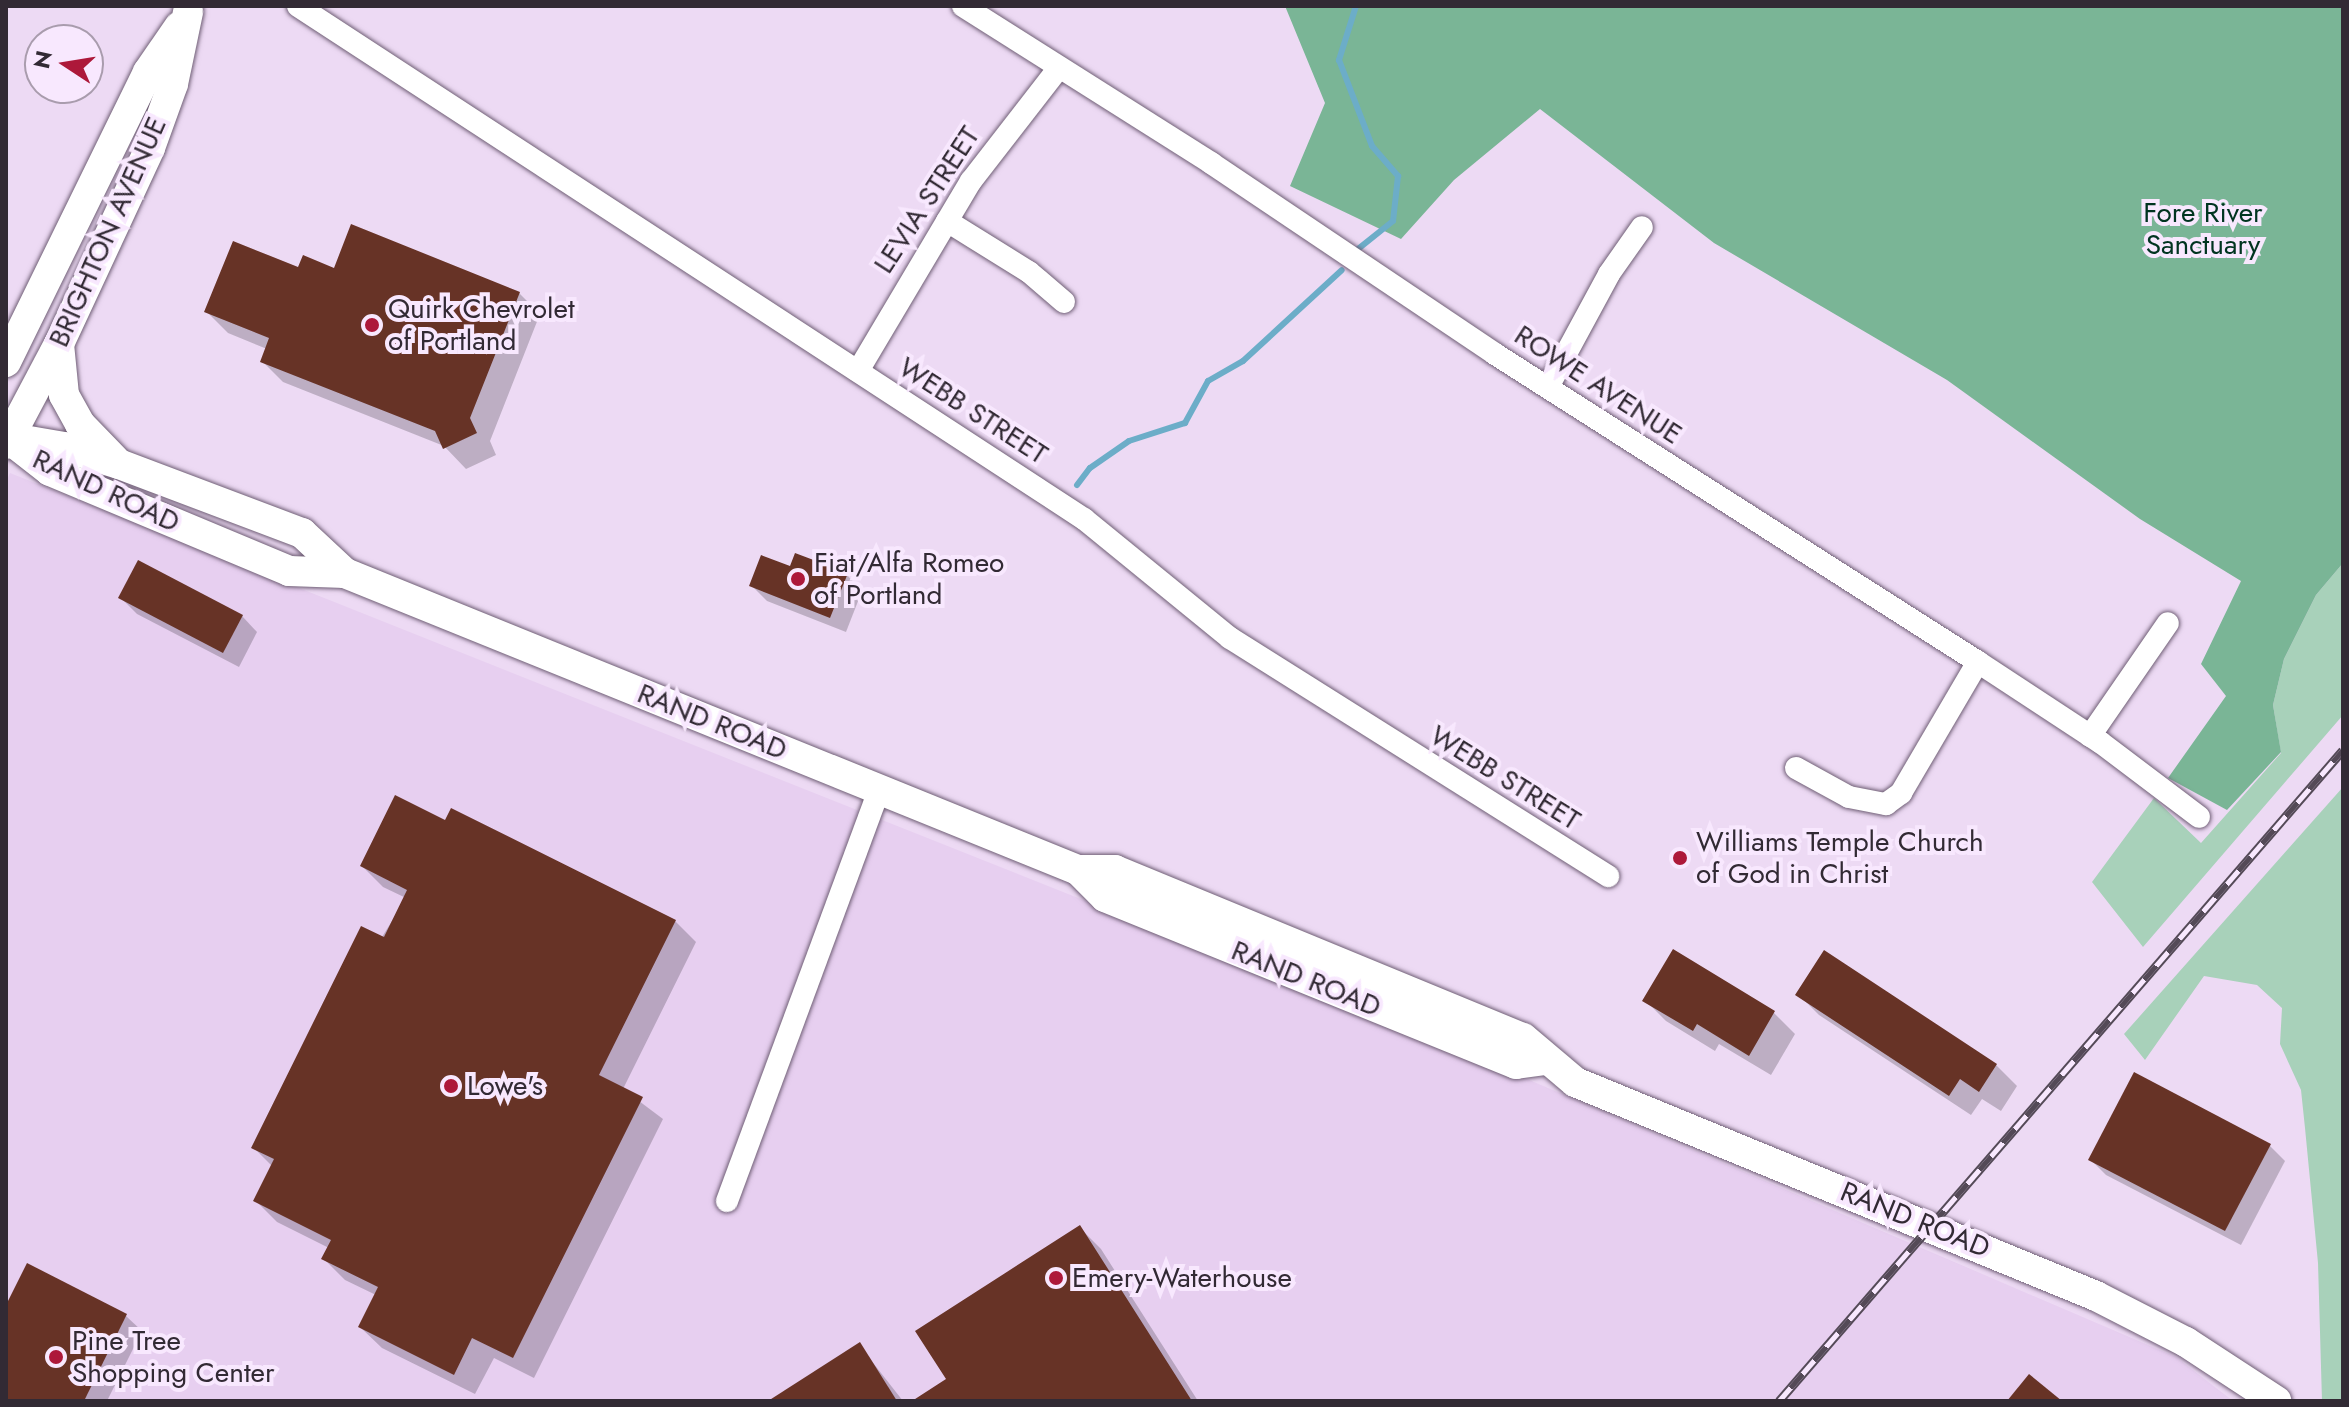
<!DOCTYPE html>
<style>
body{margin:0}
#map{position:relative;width:2349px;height:1407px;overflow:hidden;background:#eddaf4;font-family:Jost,sans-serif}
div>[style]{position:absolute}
.built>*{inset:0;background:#e7cff0}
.green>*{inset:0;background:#a8d1ba}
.forest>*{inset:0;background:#7ab596}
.shadow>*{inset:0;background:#0003}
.stream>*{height:6px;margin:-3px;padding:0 3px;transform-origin:3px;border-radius:3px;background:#6cadc8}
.building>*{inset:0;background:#673326}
.roads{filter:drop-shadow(0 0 2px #6f5e75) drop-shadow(0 0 2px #6f5e75)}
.street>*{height:22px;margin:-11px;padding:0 11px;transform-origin:11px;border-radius:11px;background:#fff}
.secondary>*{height:30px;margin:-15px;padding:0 15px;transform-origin:15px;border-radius:15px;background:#fff}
.rail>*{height:9px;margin-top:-4.5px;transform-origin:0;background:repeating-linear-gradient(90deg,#f8e8fe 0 18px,#544a57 0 36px);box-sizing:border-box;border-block:2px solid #544a57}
.dots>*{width:22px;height:22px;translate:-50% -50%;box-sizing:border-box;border:4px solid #f8e8fe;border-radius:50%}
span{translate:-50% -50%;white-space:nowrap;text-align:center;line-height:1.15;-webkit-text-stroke:8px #f8e8fe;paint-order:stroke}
.street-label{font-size:28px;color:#322a34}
.park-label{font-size:28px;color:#003420}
.poi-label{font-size:28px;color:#322a34}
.left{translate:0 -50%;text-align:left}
.frame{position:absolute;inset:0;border:8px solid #322a34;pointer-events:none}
.north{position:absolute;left:24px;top:24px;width:80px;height:80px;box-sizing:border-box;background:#f8e8fe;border:2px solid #a99cad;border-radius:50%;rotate:282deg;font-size:22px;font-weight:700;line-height:32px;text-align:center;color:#322a34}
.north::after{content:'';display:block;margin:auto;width:28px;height:36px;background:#ad183a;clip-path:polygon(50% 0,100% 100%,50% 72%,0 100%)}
</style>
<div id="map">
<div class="built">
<div style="clip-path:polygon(10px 473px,1450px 1046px,2176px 1357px,2233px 1401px,6px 1401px,6px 482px)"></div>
</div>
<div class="green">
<div style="clip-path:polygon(2343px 563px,2343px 715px,2143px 947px,2092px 882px,2154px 798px,2201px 843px,2281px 753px,2273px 705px,2284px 659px,2316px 595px)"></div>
<div style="clip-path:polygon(2343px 787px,2343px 1401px,2322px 1401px,2318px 1263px,2305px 1128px,2301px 1090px,2280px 1044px,2282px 1008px,2257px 985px,2204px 976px,2145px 1060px,2124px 1034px)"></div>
</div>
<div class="forest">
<div style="clip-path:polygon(1285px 6px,2343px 6px,2343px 563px,2316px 595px,2284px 659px,2273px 705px,2281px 752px,2227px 810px,2168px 778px,2226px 696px,2201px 664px,2241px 581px,2140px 519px,1947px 380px,1714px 243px,1540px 109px,1454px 180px,1401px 239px,1290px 186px,1325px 103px)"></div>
</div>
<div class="shadow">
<div style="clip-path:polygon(299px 269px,519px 293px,540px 314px,490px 441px,496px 455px,466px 469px,444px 446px,283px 382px,262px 361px,267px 349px,228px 333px,207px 312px)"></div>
<div style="clip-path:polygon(791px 569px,847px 575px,862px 591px,846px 632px,767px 601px,751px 585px)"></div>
<div style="clip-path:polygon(121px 598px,242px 616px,257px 632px,239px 667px,137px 614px)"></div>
<div style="clip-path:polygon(446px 823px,675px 921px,696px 942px,623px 1089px,663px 1119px,534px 1378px,494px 1358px,475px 1394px,382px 1348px,360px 1327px,376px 1295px,345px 1280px,324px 1259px,329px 1248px,277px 1222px,256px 1201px,272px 1166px,253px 1147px,406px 898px,383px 887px,362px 866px)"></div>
<div style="clip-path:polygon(1674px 952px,1774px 1013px,1795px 1034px,1771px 1075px,1719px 1044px,1715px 1051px,1666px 1021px,1645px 1000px)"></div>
<div style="clip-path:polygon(1798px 994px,1996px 1065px,2017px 1086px,2001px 1111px,1982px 1099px,1971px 1115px,1819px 1015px)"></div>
<div style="clip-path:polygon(2269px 1145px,2285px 1161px,2241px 1245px,2106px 1175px,2091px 1160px)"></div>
<div style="clip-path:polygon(1080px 1228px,1101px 1249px,1198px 1401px,915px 1401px,949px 1379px)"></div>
<div style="clip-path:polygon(6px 1309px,126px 1316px,142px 1331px,107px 1401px,6px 1401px)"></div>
<div style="clip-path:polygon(859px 1345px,903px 1401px,771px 1401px)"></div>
</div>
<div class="stream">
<div style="left:1356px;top:6px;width:57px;rotate:107.5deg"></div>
<div style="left:1339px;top:60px;width:92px;rotate:69deg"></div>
<div style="left:1372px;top:146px;width:40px;rotate:49deg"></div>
<div style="left:1398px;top:176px;width:45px;rotate:96.3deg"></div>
<div style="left:1393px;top:221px;width:45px;rotate:141.3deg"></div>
<div style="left:1077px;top:485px;width:21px;rotate:-53deg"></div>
<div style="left:1090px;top:468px;width:47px;rotate:-34.7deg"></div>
<div style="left:1129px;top:441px;width:59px;rotate:-17.8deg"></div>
<div style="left:1185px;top:423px;width:48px;rotate:-61.3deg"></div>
<div style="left:1208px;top:381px;width:40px;rotate:-29.7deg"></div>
<div style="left:1243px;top:361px;width:134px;rotate:-42.6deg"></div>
</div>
<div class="building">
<div style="clip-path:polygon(351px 224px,520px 292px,470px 418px,477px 433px,443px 449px,435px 431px,260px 362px,269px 338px,204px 312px,233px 241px,298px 267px,303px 255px,334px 268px)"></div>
<div style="clip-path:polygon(795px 553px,848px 573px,830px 618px,749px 586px,761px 555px,790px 566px)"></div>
<div style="clip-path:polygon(138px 560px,243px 615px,223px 653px,118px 598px)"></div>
<div style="clip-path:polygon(395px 795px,445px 820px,451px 808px,676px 920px,599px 1075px,643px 1097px,513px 1358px,472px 1338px,454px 1375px,358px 1327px,378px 1287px,321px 1259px,331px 1240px,253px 1201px,274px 1159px,251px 1148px,361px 926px,384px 937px,407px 890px,360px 866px)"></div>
<div style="clip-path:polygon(1673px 949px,1775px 1011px,1749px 1056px,1697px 1024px,1693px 1031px,1642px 1001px)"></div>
<div style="clip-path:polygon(1824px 950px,1997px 1064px,1979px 1092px,1960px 1079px,1949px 1096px,1795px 995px)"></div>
<div style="clip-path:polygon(2134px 1072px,2271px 1144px,2225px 1231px,2088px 1160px)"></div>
<div style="clip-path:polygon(1080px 1225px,1192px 1401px,912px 1401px,946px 1379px,915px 1331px)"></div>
<div style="clip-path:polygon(27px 1263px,127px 1314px,84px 1401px,6px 1401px,6px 1305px)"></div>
<div style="clip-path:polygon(860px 1342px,897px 1401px,768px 1401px)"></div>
<div style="clip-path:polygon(2029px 1374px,2062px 1401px,2007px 1401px)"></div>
</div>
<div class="roads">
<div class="street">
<div style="left:298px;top:6px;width:939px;rotate:33.13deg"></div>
<div style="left:1084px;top:519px;width:188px;rotate:39.2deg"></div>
<div style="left:1230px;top:638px;width:447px;rotate:32.2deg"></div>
<div style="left:963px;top:6px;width:294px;rotate:32.3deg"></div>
<div style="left:1211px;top:163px;width:342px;rotate:33.9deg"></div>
<div style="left:1495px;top:354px;width:573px;rotate:32.52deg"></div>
<div style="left:1978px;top:662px;width:146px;rotate:33.3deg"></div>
<div style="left:2100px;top:742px;width:124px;rotate:37.1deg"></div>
<div style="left:947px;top:221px;width:97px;rotate:31.9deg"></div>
<div style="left:1029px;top:272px;width:46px;rotate:40.6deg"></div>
<div style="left:858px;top:371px;width:221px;rotate:-59.3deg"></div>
<div style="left:971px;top:181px;width:140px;rotate:-52.2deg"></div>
<div style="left:1548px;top:387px;width:128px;rotate:-61.6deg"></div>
<div style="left:1609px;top:274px;width:57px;rotate:-54.9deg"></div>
<div style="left:2090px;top:736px;width:137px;rotate:-55.4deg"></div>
<div style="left:1796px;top:768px;width:60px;rotate:28.7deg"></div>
<div style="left:1849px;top:797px;width:38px;rotate:11deg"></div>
<div style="left:1886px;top:804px;width:19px;rotate:-36deg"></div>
<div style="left:1901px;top:793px;width:152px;rotate:-59.6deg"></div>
<div style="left:727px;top:1201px;width:439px;rotate:-69.7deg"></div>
</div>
<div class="secondary">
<div style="left:59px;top:344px;width:51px;rotate:84.4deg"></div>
<div style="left:64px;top:395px;width:33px;rotate:61deg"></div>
<div style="left:80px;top:424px;width:50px;rotate:45.8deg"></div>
<div style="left:6px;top:362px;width:323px;rotate:-63.9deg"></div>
<div style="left:148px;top:72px;width:55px;rotate:-55.4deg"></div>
<div style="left:6px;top:437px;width:59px;rotate:9.8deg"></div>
<div style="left:64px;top:447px;width:58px;rotate:17.2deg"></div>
<div style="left:119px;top:464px;width:196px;rotate:20.7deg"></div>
<div style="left:302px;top:533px;width:59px;rotate:42.9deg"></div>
<div style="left:9px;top:439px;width:52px;rotate:38deg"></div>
<div style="left:50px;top:471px;width:259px;rotate:22.7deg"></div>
<div style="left:289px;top:571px;width:56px;rotate:2deg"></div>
<div style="left:345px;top:573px;width:791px;rotate:22.06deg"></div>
<div style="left:1078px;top:870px;width:37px"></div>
<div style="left:1115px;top:870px;width:441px;rotate:22.4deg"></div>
<div style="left:1523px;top:1038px;width:68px;rotate:40.2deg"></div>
<div style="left:1575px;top:1082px;width:563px;rotate:22.33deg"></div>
<div style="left:2096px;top:1296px;width:101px;rotate:27.1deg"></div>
<div style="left:2186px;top:1342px;width:108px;rotate:33.2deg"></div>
<div style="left:6px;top:444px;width:113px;rotate:-62.1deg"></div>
<div style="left:59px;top:344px;width:216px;rotate:-65.1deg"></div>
<div style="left:150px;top:148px;width:68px;rotate:-70.2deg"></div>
<div style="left:173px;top:84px;width:74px;rotate:-78.2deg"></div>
<div style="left:1078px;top:870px;width:38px;rotate:45deg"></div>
<div style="left:1105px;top:897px;width:444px;rotate:22.1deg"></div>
<div style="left:1516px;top:1064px;width:28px;rotate:-8deg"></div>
</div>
</div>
<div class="rail">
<div style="left:1779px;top:1401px;width:861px;rotate:-49.1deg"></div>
</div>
<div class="dots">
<div style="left:372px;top:325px;background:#ad183a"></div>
<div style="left:798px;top:579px;background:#ad183a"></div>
<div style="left:1680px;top:858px;background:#ad183a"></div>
<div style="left:451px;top:1086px;background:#ad183a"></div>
<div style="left:1056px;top:1278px;background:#ad183a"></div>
<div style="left:56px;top:1357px;background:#ad183a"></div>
</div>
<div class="street-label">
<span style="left:927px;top:200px;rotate:-57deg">LEVIA STREET</span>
<span style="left:108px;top:232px;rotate:-66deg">BRIGHTON AVENUE</span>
<span style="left:1598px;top:385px;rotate:33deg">ROWE AVENUE</span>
<span style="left:973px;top:411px;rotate:33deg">WEBB STREET</span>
<span style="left:106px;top:491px;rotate:25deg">RAND ROAD</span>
<span style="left:712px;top:722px;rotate:22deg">RAND ROAD</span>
<span style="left:1505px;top:778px;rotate:32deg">WEBB STREET</span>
<span style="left:1306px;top:979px;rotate:22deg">RAND ROAD</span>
<span style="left:1915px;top:1220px;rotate:22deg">RAND ROAD</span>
</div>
<div class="park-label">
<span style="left:2203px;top:229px">Fore River<br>Sanctuary</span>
</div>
<div class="poi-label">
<span class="left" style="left:388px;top:325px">Quirk Chevrolet<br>of Portland</span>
<span class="left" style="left:814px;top:579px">Fiat/Alfa Romeo<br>of Portland</span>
<span class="left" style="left:1696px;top:858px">Williams Temple Church<br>of God in Christ</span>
<span class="left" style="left:467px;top:1086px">Lowe's</span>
<span class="left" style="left:1072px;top:1278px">Emery-Waterhouse</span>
<span class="left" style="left:72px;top:1357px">Pine Tree<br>Shopping Center</span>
</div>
<div class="frame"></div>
<div class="north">N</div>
</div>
